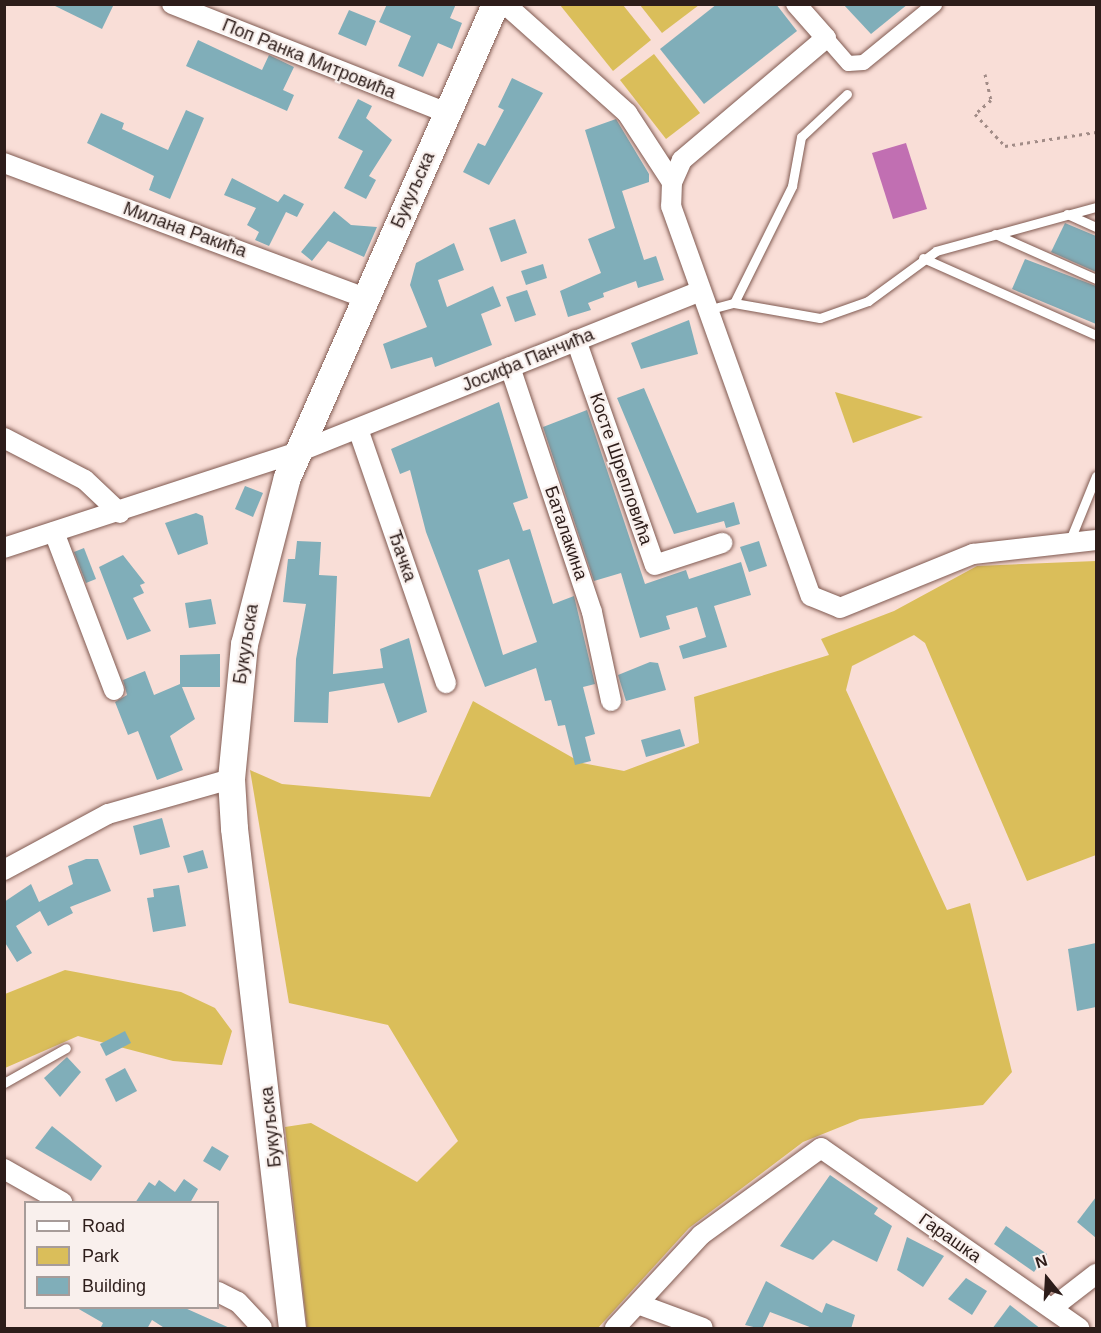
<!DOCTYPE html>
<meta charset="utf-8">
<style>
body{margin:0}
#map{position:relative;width:1101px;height:1333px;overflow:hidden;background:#f9ded7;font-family:Arial,sans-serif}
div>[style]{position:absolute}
.green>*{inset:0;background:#dabe5a}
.water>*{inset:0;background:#c16fb2}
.building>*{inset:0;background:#80aeb9}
.path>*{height:3px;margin-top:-1.5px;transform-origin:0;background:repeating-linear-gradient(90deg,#a28c87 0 3px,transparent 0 7.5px)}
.roads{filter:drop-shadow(0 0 2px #805a51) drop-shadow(0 0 2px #805a51)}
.service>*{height:9px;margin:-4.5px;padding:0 4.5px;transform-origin:4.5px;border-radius:4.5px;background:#fff}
.pedestrian>*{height:15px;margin:-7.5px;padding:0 7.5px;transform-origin:7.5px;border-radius:7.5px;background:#fff}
.minor>*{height:20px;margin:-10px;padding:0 10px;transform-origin:10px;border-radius:10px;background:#fff}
.secondary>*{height:27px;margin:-13.5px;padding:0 13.5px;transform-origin:13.5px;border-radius:13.5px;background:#fff}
span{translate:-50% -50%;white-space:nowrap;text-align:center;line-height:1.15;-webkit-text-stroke:4.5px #f9f0ed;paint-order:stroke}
.street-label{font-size:18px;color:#2d1d1a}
.frame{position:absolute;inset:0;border:6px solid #2d1d1a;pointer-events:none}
.legend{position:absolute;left:24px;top:1201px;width:195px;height:108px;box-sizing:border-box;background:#f9f0ed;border:2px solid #a79c99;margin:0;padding:8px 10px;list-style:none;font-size:18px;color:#2d1d1a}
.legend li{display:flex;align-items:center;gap:12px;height:30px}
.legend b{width:30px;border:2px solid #a79c99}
.north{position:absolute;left:1017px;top:1249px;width:60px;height:60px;-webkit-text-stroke:4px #f9f0ed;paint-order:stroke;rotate:342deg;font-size:16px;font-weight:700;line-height:24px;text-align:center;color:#2d1d1a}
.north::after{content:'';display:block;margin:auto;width:21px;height:27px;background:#2d1d1a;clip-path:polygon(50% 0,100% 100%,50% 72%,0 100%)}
</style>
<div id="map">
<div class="green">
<div style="clip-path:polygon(560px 5px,623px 5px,651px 40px,613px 71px)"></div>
<div style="clip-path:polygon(640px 5px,699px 5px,662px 33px)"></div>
<div style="clip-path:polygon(654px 54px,700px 113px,666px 139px,620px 80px)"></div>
<div style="clip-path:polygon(835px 392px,923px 417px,853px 443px)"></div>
<div style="clip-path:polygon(1096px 561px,1096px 855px,1027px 881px,925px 643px,914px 635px,852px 666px,846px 690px,947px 910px,970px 903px,1012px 1072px,983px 1105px,860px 1119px,803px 1142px,689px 1228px,598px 1328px,307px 1328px,285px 1127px,311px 1123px,417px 1182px,458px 1141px,388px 1025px,289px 1003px,250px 770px,282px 784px,430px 797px,473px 701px,582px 763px,624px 771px,699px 743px,694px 697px,829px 655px,821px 639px,894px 611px,977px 566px)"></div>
<div style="clip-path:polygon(65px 970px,181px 992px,215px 1008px,232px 1031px,222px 1065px,173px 1061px,78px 1036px,5px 1068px,5px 994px)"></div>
</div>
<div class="water">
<div style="clip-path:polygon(906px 143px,927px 209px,893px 219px,872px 153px)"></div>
</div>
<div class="building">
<div style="clip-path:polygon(51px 4px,114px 4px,102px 29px)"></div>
<div style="clip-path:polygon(387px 4px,456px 4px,450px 18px,462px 23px,452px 49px,438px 43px,423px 77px,398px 66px,411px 36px,379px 22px)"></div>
<div style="clip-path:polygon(717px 4px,776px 4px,797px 31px,704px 104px,660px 49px)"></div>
<div style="clip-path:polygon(843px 4px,908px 4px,871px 34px)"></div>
<div style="clip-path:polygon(349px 10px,376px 21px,366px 46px,338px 34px)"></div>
<div style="clip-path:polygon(198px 40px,262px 70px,269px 55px,294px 67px,283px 90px,294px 95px,287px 111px,186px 66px)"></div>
<div style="clip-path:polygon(512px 78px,543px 93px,489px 185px,463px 172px,478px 143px,485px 146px,504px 110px,498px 107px)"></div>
<div style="clip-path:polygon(358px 99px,372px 106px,366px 118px,392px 140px,369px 176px,376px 180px,366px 199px,344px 188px,363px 151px,338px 138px)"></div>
<div style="clip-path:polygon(186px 110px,204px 118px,170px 199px,149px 190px,154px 176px,87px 143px,101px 113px,124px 123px,122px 129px,168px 150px)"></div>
<div style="clip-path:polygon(616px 119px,649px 174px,649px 182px,622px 191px,644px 260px,656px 256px,664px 280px,638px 288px,636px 281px,603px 293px,604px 297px,588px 303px,591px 310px,568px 317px,560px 291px,601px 273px,588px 239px,615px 228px,585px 130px)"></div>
<div style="clip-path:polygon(232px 178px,278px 202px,284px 194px,304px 204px,297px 217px,286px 212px,269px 246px,255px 240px,259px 232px,247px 225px,256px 208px,224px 195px)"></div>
<div style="clip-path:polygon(334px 211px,351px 225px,377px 227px,364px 257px,328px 241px,312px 261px,301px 252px)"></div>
<div style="clip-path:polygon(515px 219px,527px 253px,501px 262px,489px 228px)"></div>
<div style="clip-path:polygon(1065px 223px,1096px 236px,1096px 272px,1051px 252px)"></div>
<div style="clip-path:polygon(454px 243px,464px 270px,438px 280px,447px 307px,493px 286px,501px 306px,481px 314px,492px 345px,435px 367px,432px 357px,391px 369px,383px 344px,427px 327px,410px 285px,416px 263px)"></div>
<div style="clip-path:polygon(1025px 259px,1096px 286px,1096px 324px,1012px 289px)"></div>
<div style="clip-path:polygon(543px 264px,547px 278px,526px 285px,521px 271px)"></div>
<div style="clip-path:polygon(527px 290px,536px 315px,515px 322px,506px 297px)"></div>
<div style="clip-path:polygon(689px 320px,698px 354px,641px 369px,631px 343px)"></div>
<div style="clip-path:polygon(644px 388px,697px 513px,734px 502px,740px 524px,726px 528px,724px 521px,674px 534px,617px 398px)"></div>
<div style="clip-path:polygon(evenodd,499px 402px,528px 498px,513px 503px,523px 531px,530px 529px,553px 604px,574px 596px,595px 684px,583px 687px,595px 734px,585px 737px,591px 761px,575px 765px,565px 725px,558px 726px,551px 700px,545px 701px,536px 668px,485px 687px,426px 532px,410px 470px,400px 474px,391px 449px,499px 402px,509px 559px,537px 642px,503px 655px,478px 570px,509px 559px)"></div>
<div style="clip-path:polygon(587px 410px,645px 584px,686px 570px,689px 579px,741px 562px,751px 595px,714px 606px,727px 647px,683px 659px,679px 646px,706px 637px,697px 607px,666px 616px,670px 629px,640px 638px,621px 573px,594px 581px,543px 427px)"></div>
<div style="clip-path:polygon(245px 486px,263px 493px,253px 517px,235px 509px)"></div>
<div style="clip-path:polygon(196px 513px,203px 516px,208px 544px,178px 555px,165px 523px)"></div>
<div style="clip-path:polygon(297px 541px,321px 542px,319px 575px,337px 576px,333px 674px,383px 668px,380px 649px,409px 638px,427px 712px,398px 723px,384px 683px,329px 692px,328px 723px,294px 722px,296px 659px,306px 604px,283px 602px,288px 559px,295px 559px)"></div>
<div style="clip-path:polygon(759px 541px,767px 566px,749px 572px,740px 547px)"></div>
<div style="clip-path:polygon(84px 548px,96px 579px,86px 583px,74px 552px)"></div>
<div style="clip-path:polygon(123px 555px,145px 583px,140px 585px,144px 593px,133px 598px,151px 631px,127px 640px,99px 567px)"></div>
<div style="clip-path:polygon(211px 599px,216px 624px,189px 628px,185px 603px)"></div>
<div style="clip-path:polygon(220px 654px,220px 687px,182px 687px,195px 719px,170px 736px,183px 770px,157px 780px,138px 731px,128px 735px,115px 702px,127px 695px,123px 680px,145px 671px,154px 695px,180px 684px,180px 655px)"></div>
<div style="clip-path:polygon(650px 662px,658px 663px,666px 690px,626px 701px,618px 675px)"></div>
<div style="clip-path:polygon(680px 729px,685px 746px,646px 757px,641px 740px)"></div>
<div style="clip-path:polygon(162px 818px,170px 847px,140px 855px,133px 826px)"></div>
<div style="clip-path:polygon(203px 850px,208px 868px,188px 873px,183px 856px)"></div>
<div style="clip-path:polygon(86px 859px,98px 859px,111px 891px,70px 907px,73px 913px,48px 926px,40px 911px,16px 926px,32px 953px,17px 962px,4px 941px,4px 902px,31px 884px,39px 902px,73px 884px,68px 866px)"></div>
<div style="clip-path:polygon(179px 885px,186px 926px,153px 932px,147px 898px,154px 897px,153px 889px)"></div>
<div style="clip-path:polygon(1096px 943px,1096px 1007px,1077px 1011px,1068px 949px)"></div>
<div style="clip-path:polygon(125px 1031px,131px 1043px,106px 1056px,100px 1044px)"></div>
<div style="clip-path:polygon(67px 1057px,81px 1072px,60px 1097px,44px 1078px)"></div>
<div style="clip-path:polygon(125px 1068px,137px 1091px,116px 1102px,105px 1079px)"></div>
<div style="clip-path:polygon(52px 1126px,102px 1166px,91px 1181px,35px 1148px)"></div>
<div style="clip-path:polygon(212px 1146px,229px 1156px,220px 1171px,203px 1161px)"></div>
<div style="clip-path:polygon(830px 1175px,878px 1208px,874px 1214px,892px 1226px,877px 1262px,833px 1240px,813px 1260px,780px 1246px)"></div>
<div style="clip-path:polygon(184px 1179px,198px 1189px,190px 1203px,135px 1203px,149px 1182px,155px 1186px,159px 1180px,175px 1192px)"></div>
<div style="clip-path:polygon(1096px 1197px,1096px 1238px,1077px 1222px)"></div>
<div style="clip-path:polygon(1006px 1226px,1047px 1254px,1034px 1272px,994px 1244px)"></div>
<div style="clip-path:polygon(907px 1237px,944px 1256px,923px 1287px,897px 1270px)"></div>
<div style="clip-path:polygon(966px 1278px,987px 1291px,972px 1315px,948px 1299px)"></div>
<div style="clip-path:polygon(766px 1281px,822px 1313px,826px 1303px,855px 1315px,851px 1329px,815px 1329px,770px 1312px,762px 1329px,745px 1325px)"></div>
<div style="clip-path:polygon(1010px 1305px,1041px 1329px,992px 1329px)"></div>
<div style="clip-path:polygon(77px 1308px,185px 1308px,232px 1329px,166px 1329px,152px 1320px,147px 1329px,100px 1329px,103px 1323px)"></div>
</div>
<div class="path">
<div style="left:985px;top:74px;width:27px;rotate:77deg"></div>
<div style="left:991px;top:100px;width:21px;rotate:139deg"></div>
<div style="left:975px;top:114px;width:44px;rotate:46.8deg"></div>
<div style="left:1005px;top:146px;width:92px;rotate:-8.7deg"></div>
</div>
<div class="roads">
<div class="service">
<div style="left:1067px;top:214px;width:32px;rotate:24deg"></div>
<div style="left:995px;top:234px;width:111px;rotate:24deg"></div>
<div style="left:923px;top:258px;width:189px;rotate:24deg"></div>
<div style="left:734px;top:303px;width:131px;rotate:-63.6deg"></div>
<div style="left:792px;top:186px;width:50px;rotate:-79.6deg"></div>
<div style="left:801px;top:137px;width:63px;rotate:-43.1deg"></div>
<div style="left:707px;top:310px;width:28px;rotate:-15deg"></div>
<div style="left:734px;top:303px;width:87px;rotate:9.9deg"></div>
<div style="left:820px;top:318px;width:51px;rotate:-19.5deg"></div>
<div style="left:868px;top:301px;width:84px;rotate:-36.3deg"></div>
<div style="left:936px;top:251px;width:166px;rotate:-15.4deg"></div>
<div style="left:1070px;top:540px;width:69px;rotate:-67.9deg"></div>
<div style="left:4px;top:1083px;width:71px;rotate:-29.4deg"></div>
</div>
<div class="pedestrian">
<div style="left:826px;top:38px;width:33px;rotate:49deg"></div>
<div style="left:848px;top:63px;width:15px;rotate:-4deg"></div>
<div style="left:863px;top:62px;width:92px;rotate:-39.2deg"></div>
</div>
<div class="minor">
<div style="left:172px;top:4px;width:296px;rotate:21.6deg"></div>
<div style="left:505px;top:4px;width:164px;rotate:41.8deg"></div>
<div style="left:627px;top:113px;width:82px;rotate:56.9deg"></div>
<div style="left:796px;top:4px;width:45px;rotate:48.6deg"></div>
<div style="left:826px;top:38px;width:189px;rotate:139.7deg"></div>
<div style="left:682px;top:160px;width:24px;rotate:114deg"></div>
<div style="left:672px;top:182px;width:24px;rotate:92deg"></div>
<div style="left:671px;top:206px;width:414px;rotate:70.3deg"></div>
<div style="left:811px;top:596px;width:31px;rotate:22deg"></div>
<div style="left:840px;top:608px;width:144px;rotate:-22.1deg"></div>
<div style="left:973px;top:554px;width:124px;rotate:-6.5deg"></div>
<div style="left:4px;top:163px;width:386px;rotate:20.5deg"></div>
<div style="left:576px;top:340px;width:238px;rotate:70.7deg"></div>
<div style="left:655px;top:565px;width:71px;rotate:-18.2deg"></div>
<div style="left:510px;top:367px;width:258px;rotate:71.5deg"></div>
<div style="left:592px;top:612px;width:91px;rotate:77.9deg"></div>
<div style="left:358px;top:429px;width:269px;rotate:70.9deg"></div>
<div style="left:4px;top:438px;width:91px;rotate:27.4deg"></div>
<div style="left:85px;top:480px;width:48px;rotate:43.3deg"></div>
<div style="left:54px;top:532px;width:169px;rotate:69.2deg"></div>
<div style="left:4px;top:548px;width:309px;rotate:-18.1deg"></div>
<div style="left:298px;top:452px;width:432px;rotate:-21.8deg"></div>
<div style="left:4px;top:870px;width:118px;rotate:-28.3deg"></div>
<div style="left:108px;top:814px;width:128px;rotate:-15.9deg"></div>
<div style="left:4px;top:1169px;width:67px;rotate:29.6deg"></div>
<div style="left:218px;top:1292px;width:22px;rotate:27deg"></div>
<div style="left:238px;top:1302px;width:35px;rotate:47deg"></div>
<div style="left:638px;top:1304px;width:69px;rotate:20.3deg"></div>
<div style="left:1052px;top:1308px;width:56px;rotate:-37.7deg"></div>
<div style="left:615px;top:1328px;width:127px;rotate:-47.2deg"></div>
<div style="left:701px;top:1235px;width:148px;rotate:-35.9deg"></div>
<div style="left:821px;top:1148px;width:315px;rotate:34.9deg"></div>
</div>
<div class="secondary">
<div style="left:292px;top:1328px;width:503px;rotate:-96.62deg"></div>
<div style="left:234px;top:828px;width:49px;rotate:-93.5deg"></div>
<div style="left:231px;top:779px;width:136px;rotate:-84.5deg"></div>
<div style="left:244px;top:644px;width:172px;rotate:-75.6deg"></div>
<div style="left:287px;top:477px;width:517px;rotate:-66.26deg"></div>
</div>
</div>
<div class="street-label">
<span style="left:309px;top:59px;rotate:22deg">Поп Ранка Митровића</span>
<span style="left:413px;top:190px;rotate:-66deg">Букуљска</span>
<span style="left:185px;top:230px;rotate:20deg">Милана Ракића</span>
<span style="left:528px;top:360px;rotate:-22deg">Јосифа Панчића</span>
<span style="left:621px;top:469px;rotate:71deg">Косте Шрепловића</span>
<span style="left:566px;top:533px;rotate:71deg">Баталакина</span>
<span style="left:402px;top:556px;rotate:71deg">Ђачка</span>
<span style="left:246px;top:644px;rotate:-81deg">Букуљска</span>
<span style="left:271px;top:1127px;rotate:-96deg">Букуљска</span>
<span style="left:950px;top:1238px;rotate:35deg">Гарашка</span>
</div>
<div class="frame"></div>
<ul class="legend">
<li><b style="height:8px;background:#fff"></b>Road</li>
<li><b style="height:16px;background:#dabe5a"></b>Park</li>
<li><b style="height:16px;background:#80aeb9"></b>Building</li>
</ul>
<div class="north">N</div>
</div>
